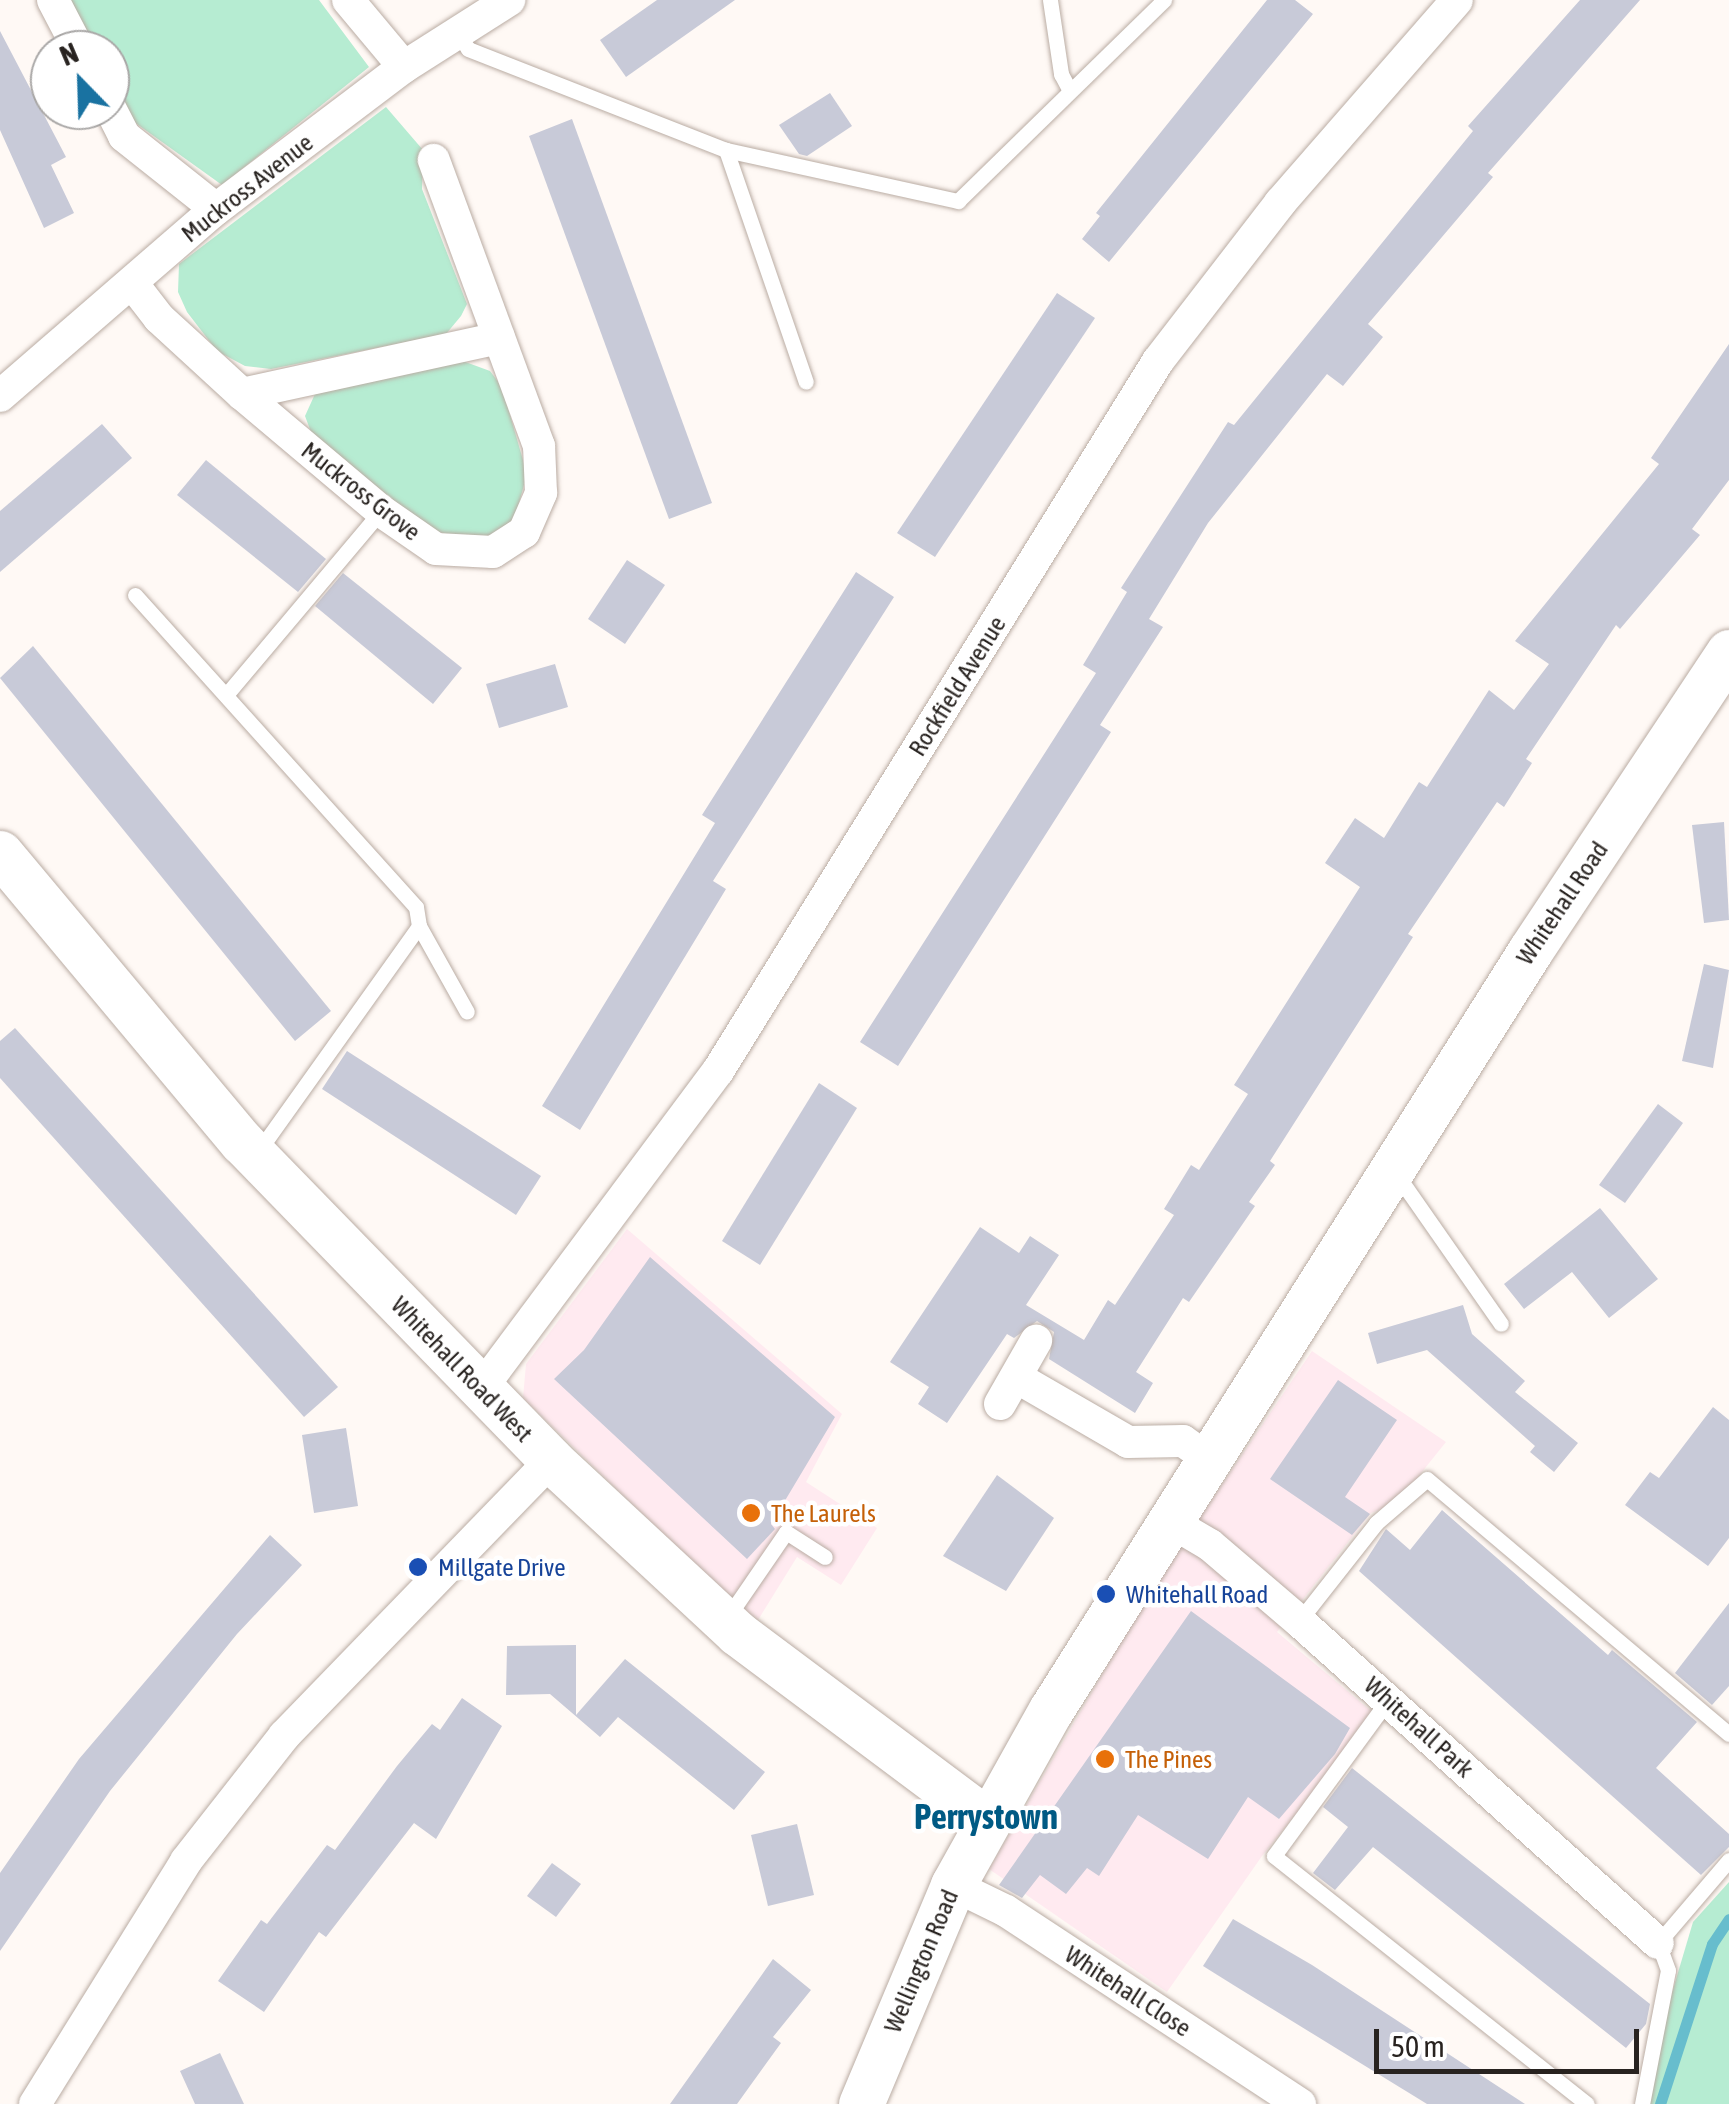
<!DOCTYPE html>
<style>
body{margin:0}
#map{position:relative;width:1729px;height:2104px;overflow:hidden;background:#fff9f5;font-family:"Asap Condensed",sans-serif}
div>[style]{position:absolute}
.commercial>*{inset:0;background:#ffeaf0}
.green>*{inset:0;background:#b6ecd2}
.stream>*{height:11px;margin:-5.5px;padding:0 5.5px;transform-origin:5.5px;border-radius:5.5px;background:#67bdcd}
.building>*{inset:0;background:#c8cad8}
.roads{filter:drop-shadow(0 0 2px #baaca3) drop-shadow(0 0 2px #baaca3)}
.lane>*{height:15px;margin:-7.5px;padding:0 7.5px;transform-origin:7.5px;border-radius:7.5px;background:#fff}
.street>*{height:32px;margin:-16px;padding:0 16px;transform-origin:16px;border-radius:16px;background:#fff}
.secondary>*{height:45px;margin:-22.5px;padding:0 22.5px;transform-origin:22.5px;border-radius:22.5px;background:#fff}
.dots>*{width:28px;height:28px;translate:-50% -50%;box-sizing:border-box;border:5px solid #fff;border-radius:50%}
span{translate:-50% -50%;white-space:nowrap;text-align:center;line-height:1.15;-webkit-text-stroke:9px #fff;paint-order:stroke}
.street-label{font-size:25px;color:#282320}
.food-label{font-size:25px;color:#c56008}
.left{translate:0 -50%;text-align:left}
.transit-label{font-size:25px;color:#164399}
.district-label{font-size:35px;color:#005a84;font-weight:700}
.north{position:absolute;left:30px;top:30px;width:100px;height:100px;box-sizing:border-box;background:#fff;border:2px solid #a9a7a6;border-radius:50%;rotate:337deg;font-size:28px;font-weight:700;line-height:40px;text-align:center;color:#282320}
.north::after{content:'';display:block;margin:auto;width:35px;height:45px;background:#1972a1;clip-path:polygon(50% 0,100% 100%,50% 72%,0 100%)}
.scale{position:absolute;left:1374px;top:2029px;width:265px;height:45px;box-sizing:border-box;border:5px solid #282320;border-top:0;padding-left:12px;font-size:30px;line-height:35px;white-space:nowrap;color:#282320;-webkit-text-stroke:8px #fff;paint-order:stroke}
</style>
<div id="map">
<div class="commercial">
<div style="clip-path:polygon(627px 1229px,842px 1414px,806px 1482px,877px 1528px,841px 1585px,797px 1557px,758px 1620px,729px 1599px,523px 1398px,526px 1364px)"></div>
<div style="clip-path:polygon(1312px 1351px,1446px 1442px,1397px 1503px,1371px 1513px,1277px 1632px,1376px 1715px,1262px 1856px,1167px 1992px,989px 1869px,1153px 1587px)"></div>
</div>
<div class="green">
<div style="clip-path:polygon(69px 0,319px 0,369px 67px,222px 185px,130px 119px,110px 81px,110px 50px,94px 50px)"></div>
<div style="clip-path:polygon(386px 107px,423px 150px,422px 189px,467px 304px,461px 316px,446px 334px,271px 369px,245px 366px,217px 351px,187px 312px,178px 292px,179px 264px)"></div>
<div style="clip-path:polygon(460px 360px,490px 371px,502px 387px,527px 474px,514px 521px,494px 535px,469px 540px,428px 529px,311px 432px,305px 416px,315px 394px)"></div>
<div style="clip-path:polygon(1729px 1882px,1729px 2104px,1639px 2104px,1693px 1922px)"></div>
</div>
<div class="stream">
<div style="left:1660px;top:2104px;width:168px;rotate:-72deg"></div>
<div style="left:1712px;top:1944px;width:30px;rotate:-56deg"></div>
</div>
<div class="building">
<div style="clip-path:polygon(657px 0,735px 0,626px 77px,600px 40px)"></div>
<div style="clip-path:polygon(1267px 0,1295px 0,1313px 14px,1109px 262px,1082px 239px,1100px 216px,1096px 213px)"></div>
<div style="clip-path:polygon(1580px 0,1640px 0,1488px 173px,1493px 177px,1368px 324px,1383px 337px,1343px 386px,1327px 374px,1208px 523px,1149px 619px,1163px 627px,1100px 725px,1111px 732px,898px 1066px,860px 1042px,1096px 673px,1083px 665px,1127px 592px,1121px 588px,1228px 422px,1234px 425px,1473px 131px,1468px 126px)"></div>
<div style="clip-path:polygon(0 31px,66px 157px,51px 165px,74px 213px,44px 228px,0 130px)"></div>
<div style="clip-path:polygon(830px 93px,852px 126px,807px 156px,799px 154px,779px 125px)"></div>
<div style="clip-path:polygon(572px 119px,712px 503px,669px 519px,529px 136px)"></div>
<div style="clip-path:polygon(1057px 293px,1095px 318px,935px 557px,897px 533px)"></div>
<div style="clip-path:polygon(1729px 344px,1729px 480px,1692px 529px,1700px 535px,1620px 629px,1616px 625px,1526px 759px,1532px 763px,1504px 807px,1497px 802px,1408px 934px,1413px 937px,1270px 1161px,1275px 1165px,1249px 1202px,1255px 1206px,1189px 1302px,1183px 1298px,1136px 1372px,1153px 1383px,1135px 1413px,1049px 1359px,1054px 1332px,1037px 1321px,1014px 1338px,1007px 1334px,947px 1423px,918px 1404px,929px 1387px,890px 1362px,980px 1227px,1019px 1253px,1030px 1236px,1059px 1255px,1026px 1305px,1084px 1340px,1108px 1300px,1115px 1305px,1174px 1215px,1164px 1209px,1191px 1165px,1199px 1170px,1248px 1094px,1234px 1085px,1360px 887px,1325px 863px,1355px 818px,1384px 838px,1419px 782px,1427px 787px,1489px 690px,1514px 710px,1549px 664px,1515px 641px,1659px 464px,1651px 458px)"></div>
<div style="clip-path:polygon(102px 424px,132px 458px,0 572px,0 511px)"></div>
<div style="clip-path:polygon(206px 460px,326px 559px,298px 592px,177px 495px)"></div>
<div style="clip-path:polygon(627px 560px,665px 585px,625px 644px,588px 619px)"></div>
<div style="clip-path:polygon(856px 572px,894px 597px,713px 881px,726px 889px,580px 1130px,542px 1106px,715px 823px,702px 815px)"></div>
<div style="clip-path:polygon(343px 573px,462px 668px,433px 704px,315px 606px)"></div>
<div style="clip-path:polygon(33px 646px,331px 1011px,295px 1041px,0 678px)"></div>
<div style="clip-path:polygon(555px 664px,568px 707px,499px 728px,486px 684px)"></div>
<div style="clip-path:polygon(1724px 822px,1729px 920px,1704px 923px,1692px 825px)"></div>
<div style="clip-path:polygon(1704px 964px,1729px 970px,1713px 1068px,1682px 1061px)"></div>
<div style="clip-path:polygon(15px 1028px,338px 1387px,304px 1417px,0 1078px,0 1041px)"></div>
<div style="clip-path:polygon(347px 1051px,541px 1176px,516px 1215px,322px 1089px)"></div>
<div style="clip-path:polygon(819px 1083px,857px 1108px,760px 1265px,722px 1241px)"></div>
<div style="clip-path:polygon(1658px 1104px,1683px 1123px,1625px 1203px,1599px 1185px)"></div>
<div style="clip-path:polygon(1600px 1208px,1658px 1279px,1609px 1318px,1572px 1272px,1524px 1309px,1504px 1284px)"></div>
<div style="clip-path:polygon(650px 1257px,835px 1417px,771px 1524px,775px 1529px,747px 1559px,554px 1379px,584px 1350px)"></div>
<div style="clip-path:polygon(1463px 1305px,1472px 1334px,1525px 1381px,1515px 1392px,1578px 1443px,1554px 1472px,1530px 1452px,1535px 1446px,1427px 1350px,1377px 1364px,1368px 1333px)"></div>
<div style="clip-path:polygon(1338px 1380px,1397px 1420px,1345px 1497px,1370px 1514px,1352px 1535px,1270px 1479px)"></div>
<div style="clip-path:polygon(1713px 1407px,1729px 1420px,1729px 1538px,1708px 1566px,1625px 1505px,1650px 1472px,1659px 1478px)"></div>
<div style="clip-path:polygon(346px 1428px,358px 1506px,314px 1513px,302px 1435px)"></div>
<div style="clip-path:polygon(997px 1475px,1054px 1518px,1006px 1591px,943px 1556px)"></div>
<div style="clip-path:polygon(1442px 1510px,1608px 1655px,1612px 1650px,1697px 1722px,1656px 1768px,1729px 1834px,1729px 1847px,1701px 1875px,1359px 1571px,1386px 1529px,1410px 1550px)"></div>
<div style="clip-path:polygon(270px 1535px,302px 1565px,237px 1634px,110px 1791px,0 1951px,0 1873px,79px 1759px)"></div>
<div style="clip-path:polygon(1729px 1603px,1729px 1686px,1712px 1705px,1675px 1673px)"></div>
<div style="clip-path:polygon(1191px 1611px,1350px 1728px,1335px 1754px,1279px 1819px,1248px 1797px,1208px 1859px,1138px 1815px,1099px 1876px,1087px 1868px,1066px 1894px,1040px 1875px,1022px 1898px,999px 1885px)"></div>
<div style="clip-path:polygon(576px 1645px,576px 1715px,625px 1659px,765px 1772px,734px 1810px,618px 1717px,600px 1737px,550px 1694px,506px 1695px,507px 1646px)"></div>
<div style="clip-path:polygon(462px 1698px,502px 1726px,436px 1839px,414px 1823px,326px 1937px,319px 1932px,264px 2012px,218px 1981px,261px 1920px,267px 1924px,327px 1845px,335px 1850px,397px 1766px,432px 1724px,440px 1730px)"></div>
<div style="clip-path:polygon(1352px 1768px,1650px 2004px,1646px 2024px,1626px 2048px,1373px 1847px,1335px 1890px,1313px 1873px,1348px 1827px,1323px 1807px)"></div>
<div style="clip-path:polygon(797px 1824px,814px 1895px,768px 1906px,751px 1835px)"></div>
<div style="clip-path:polygon(552px 1863px,581px 1884px,556px 1917px,527px 1896px)"></div>
<div style="clip-path:polygon(1233px 1919px,1312px 1965px,1525px 2104px,1427px 2104px,1235px 1986px,1203px 1966px)"></div>
<div style="clip-path:polygon(773px 1959px,811px 1990px,773px 2037px,781px 2043px,737px 2104px,670px 2104px)"></div>
<div style="clip-path:polygon(220px 2053px,244px 2104px,195px 2104px,180px 2071px)"></div>
</div>
<div class="roads">
<div class="lane">
<div style="left:1050px;top:0;width:75px;rotate:81.5deg"></div>
<div style="left:1061px;top:74px;width:19px;rotate:62deg"></div>
<div style="left:457px;top:33px;width:19px;rotate:55deg"></div>
<div style="left:468px;top:49px;width:277px;rotate:21.4deg"></div>
<div style="left:726px;top:150px;width:245px;rotate:71deg"></div>
<div style="left:726px;top:150px;width:238px;rotate:12.4deg"></div>
<div style="left:958px;top:201px;width:288px;rotate:-44.3deg"></div>
<div style="left:135px;top:595px;width:420px;rotate:48deg"></div>
<div style="left:416px;top:907px;width:19px;rotate:81deg"></div>
<div style="left:419px;top:926px;width:277px;rotate:125.5deg"></div>
<div style="left:226px;top:695px;width:241px;rotate:-49.9deg"></div>
<div style="left:419px;top:926px;width:98px;rotate:60.8deg"></div>
<div style="left:1395px;top:1172px;width:185px;rotate:55.1deg"></div>
<div style="left:727px;top:1618px;width:104px;rotate:-55.5deg"></div>
<div style="left:786px;top:1532px;width:46px;rotate:32.7deg"></div>
<div style="left:1299px;top:1621px;width:125px;rotate:-51.8deg"></div>
<div style="left:1376px;top:1523px;width:67px;rotate:-40.8deg"></div>
<div style="left:1427px;top:1479px;width:395px;rotate:40.2deg"></div>
<div style="left:1388px;top:1700px;width:193px;rotate:126.2deg"></div>
<div style="left:1274px;top:1856px;width:399px;rotate:38.4deg"></div>
<div style="left:1642px;top:2104px;width:136px;rotate:-79deg"></div>
<div style="left:1668px;top:1970px;width:29px;rotate:-110deg"></div>
<div style="left:1658px;top:1943px;width:109px;rotate:-49.5deg"></div>
</div>
<div class="street">
<div style="left:53px;top:0;width:56px;rotate:62.5deg"></div>
<div style="left:348px;top:0;width:87px;rotate:50.1deg"></div>
<div style="left:110px;top:108px;width:31px;rotate:63deg"></div>
<div style="left:124px;top:136px;width:117px;rotate:38.4deg"></div>
<div style="left:132px;top:283px;width:44px;rotate:52.4deg"></div>
<div style="left:159px;top:318px;width:113px;rotate:42.5deg"></div>
<div style="left:242px;top:394px;width:182px;rotate:40.1deg"></div>
<div style="left:381px;top:511px;width:67px;rotate:34.6deg"></div>
<div style="left:436px;top:549px;width:57px;rotate:3deg"></div>
<div style="left:493px;top:552px;width:37px;rotate:-33deg"></div>
<div style="left:524px;top:532px;width:43px;rotate:-66.4deg"></div>
<div style="left:541px;top:493px;width:47px;rotate:-92.4deg"></div>
<div style="left:539px;top:446px;width:305px;rotate:-110.2deg"></div>
<div style="left:242px;top:394px;width:263px;rotate:-12.3deg"></div>
<div style="left:0;top:396px;width:286px;rotate:-40.9deg"></div>
<div style="left:216px;top:209px;width:236px;rotate:-37.1deg"></div>
<div style="left:404px;top:67px;width:125px;rotate:-32.5deg"></div>
<div style="left:1016px;top:1377px;width:129px;rotate:30.1deg"></div>
<div style="left:1128px;top:1442px;width:55px;rotate:-1deg"></div>
<div style="left:1183px;top:1441px;width:33px;rotate:35deg"></div>
<div style="left:480px;top:1390px;width:398px;rotate:-53.3deg"></div>
<div style="left:718px;top:1071px;width:835px;rotate:-58.21deg"></div>
<div style="left:1158px;top:361px;width:200px;rotate:-52.3deg"></div>
<div style="left:1280px;top:203px;width:269px;rotate:-48.9deg"></div>
<div style="left:1000px;top:1404px;width:73px;rotate:-60.3deg"></div>
<div style="left:1171px;top:1522px;width:45px;rotate:30.5deg"></div>
<div style="left:1210px;top:1545px;width:117px;rotate:40.5deg"></div>
<div style="left:1299px;top:1621px;width:482px;rotate:41.9deg"></div>
<div style="left:953px;top:1885px;width:59px;rotate:26.1deg"></div>
<div style="left:1006px;top:1911px;width:352px;rotate:33.3deg"></div>
<div style="left:35px;top:2104px;width:286px;rotate:-58.1deg"></div>
<div style="left:186px;top:1861px;width:159px;rotate:-51.9deg"></div>
<div style="left:284px;top:1736px;width:384px;rotate:-45.9deg"></div>
</div>
<div class="secondary">
<div style="left:0;top:853px;width:377px;rotate:50.1deg"></div>
<div style="left:242px;top:1142px;width:443px;rotate:45.8deg"></div>
<div style="left:551px;top:1460px;width:254px;rotate:42.9deg"></div>
<div style="left:737px;top:1633px;width:311px;rotate:36.8deg"></div>
<div style="left:861px;top:2104px;width:238px;rotate:-67.2deg"></div>
<div style="left:953px;top:1885px;width:201px;rotate:-60.8deg"></div>
<div style="left:1051px;top:1710px;width:898px;rotate:-57.74deg"></div>
<div style="left:1530px;top:951px;width:359px;rotate:-56.4deg"></div>
</div>
</div>
<div class="dots">
<div style="left:751px;top:1513px;background:#e8710a"></div>
<div style="left:418px;top:1567px;background:#1a4fb4"></div>
<div style="left:1106px;top:1594px;background:#1a4fb4"></div>
<div style="left:1105px;top:1759px;background:#e8710a"></div>
</div>
<div class="street-label">
<span style="left:247px;top:188px;rotate:-38deg">Muckross Avenue</span>
<span style="left:361px;top:491px;rotate:38deg">Muckross Grove</span>
<span style="left:957px;top:686px;rotate:-58deg">Rockfield Avenue</span>
<span style="left:1562px;top:903px;rotate:-56deg">Whitehall Road</span>
<span style="left:462px;top:1369px;rotate:46deg">Whitehall Road West</span>
<span style="left:1419px;top:1727px;rotate:42deg">Whitehall Park</span>
<span style="left:921px;top:1961px;rotate:-67deg">Wellington Road</span>
<span style="left:1128px;top:1991px;rotate:33deg">Whitehall Close</span>
</div>
<div class="food-label">
<span class="left" style="left:771px;top:1513px">The Laurels</span>
<span class="left" style="left:1125px;top:1759px">The Pines</span>
</div>
<div class="transit-label">
<span class="left" style="left:438px;top:1567px">Millgate Drive</span>
<span class="left" style="left:1126px;top:1594px">Whitehall Road</span>
</div>
<div class="district-label">
<span style="left:986px;top:1816px">Perrystown</span>
</div>
<div class="north">N</div>
<div class="scale">50 m</div>
</div>
